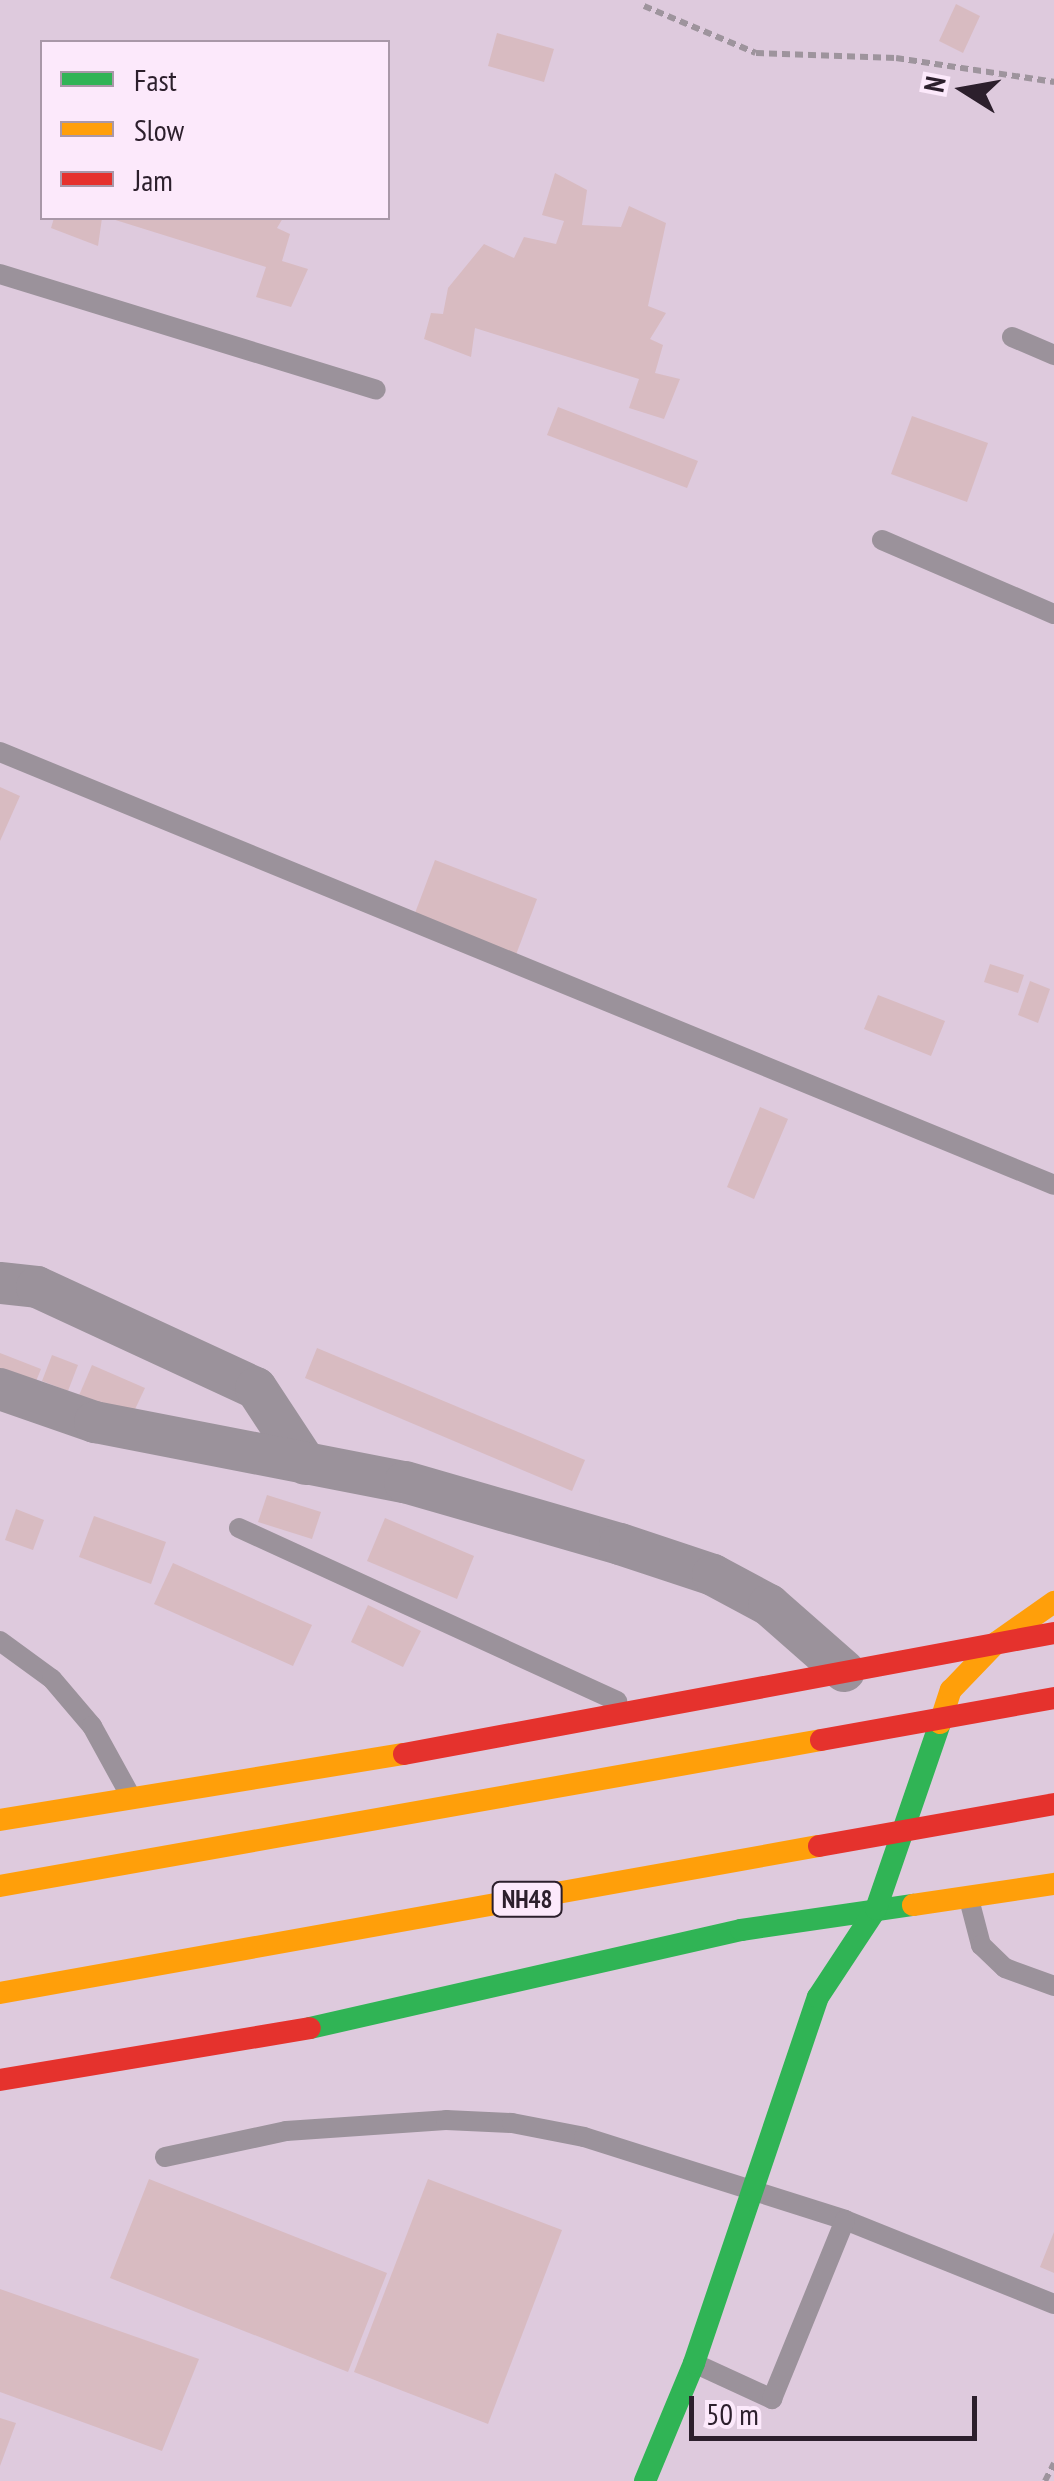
<!DOCTYPE html>
<style>
body{margin:0}
#map{position:relative;width:1054px;height:2481px;overflow:hidden;background:#decadd;font-family:"PT Sans Narrow",sans-serif}
div>[style]{position:absolute}
.building>*{inset:0;background:#d8bbc1}
.path>*{height:6px;margin-top:-3px;transform-origin:0;background:repeating-linear-gradient(90deg,#9e949d 0 8px,transparent 0 13px)}
.lane>*{height:20px;margin:-10px;padding:0 10px;transform-origin:10px;border-radius:10px;background:#9b929b}
.street>*{height:42px;margin:-21px;padding:0 21px;transform-origin:21px;border-radius:21px;background:#9b929b}
.fast>*{height:22px;margin:-11px;padding:0 11px;transform-origin:11px;border-radius:11px;background:#30b455}
.slow>*{height:22px;margin:-11px;padding:0 11px;transform-origin:11px;border-radius:11px;background:#ff9f0a}
.jam>*{height:22px;margin:-11px;padding:0 11px;transform-origin:11px;border-radius:11px;background:#e5322d}
.slow-bridge>*{height:22px;margin:-11px;padding:0 11px;transform-origin:11px;border-radius:11px;background:#ff9f0a}
.jam-bridge>*{height:22px;margin:-11px;padding:0 11px;transform-origin:11px;border-radius:11px;background:#e5322d}
span{translate:-50% -50%;white-space:nowrap;text-align:center;line-height:1.15;-webkit-text-stroke:8px #fce9fb;paint-order:stroke}
.shield-label span{padding:2px 8px;background:#fce9fb;border:2px solid;border-radius:8px;-webkit-text-stroke-width:0}
.shield-label{font-size:25px;color:#2c1f2c;font-weight:700}
.legend{position:absolute;left:40px;top:40px;width:350px;height:180px;box-sizing:border-box;background:#fce9fb;border:2px solid #a998a8;margin:0;padding:12px 18px;list-style:none;font-size:30px;color:#2c1f2c}
.legend li{display:flex;align-items:center;gap:20px;height:50px}
.legend b{width:50px;border:2px solid #a998a8}
.north{position:absolute;left:914px;top:40px;width:100px;height:100px;-webkit-text-stroke:8px #fce9fb;paint-order:stroke;rotate:281deg;font-size:28px;font-weight:700;line-height:40px;text-align:center;color:#2c1f2c}
.north::after{content:'';display:block;margin:auto;width:35px;height:45px;background:#2c1f2c;clip-path:polygon(50% 0,100% 100%,50% 72%,0 100%)}
.scale{position:absolute;left:689px;top:2396px;width:288px;height:45px;box-sizing:border-box;border:5px solid #2c1f2c;border-top:0;padding-left:12px;font-size:30px;line-height:35px;white-space:nowrap;color:#2c1f2c;-webkit-text-stroke:8px #fce9fb;paint-order:stroke}
</style>
<div id="map">
<div class="building">
<div style="clip-path:polygon(956px 4px,980px 16px,963px 53px,939px 41px)"></div>
<div style="clip-path:polygon(497px 33px,554px 49px,544px 82px,488px 66px)"></div>
<div style="clip-path:polygon(555px 173px,587px 190px,582px 225px,621px 227px,629px 206px,666px 223px,648px 306px,666px 313px,650px 339px,663px 345px,655px 373px,680px 379px,664px 419px,629px 408px,639px 379px,475px 328px,471px 357px,424px 339px,431px 313px,443px 314px,448px 288px,484px 244px,514px 258px,524px 237px,556px 244px,564px 221px,542px 215px)"></div>
<div style="clip-path:polygon(54px 218px,102px 218px,98px 246px,51px 228px)"></div>
<div style="clip-path:polygon(109px 218px,283px 218px,277px 228px,290px 234px,282px 261px,308px 269px,291px 307px,256px 297px,266px 267px)"></div>
<div style="clip-path:polygon(558px 407px,698px 461px,687px 488px,547px 435px)"></div>
<div style="clip-path:polygon(912px 416px,988px 443px,967px 502px,891px 474px)"></div>
<div style="clip-path:polygon(0 787px,20px 796px,0 841px)"></div>
<div style="clip-path:polygon(435px 860px,537px 899px,514px 960px,412px 921px)"></div>
<div style="clip-path:polygon(990px 964px,1024px 975px,1018px 993px,984px 982px)"></div>
<div style="clip-path:polygon(1030px 981px,1050px 989px,1038px 1023px,1018px 1015px)"></div>
<div style="clip-path:polygon(878px 995px,945px 1021px,931px 1056px,864px 1029px)"></div>
<div style="clip-path:polygon(760px 1107px,788px 1119px,754px 1199px,727px 1187px)"></div>
<div style="clip-path:polygon(317px 1348px,585px 1460px,572px 1491px,305px 1378px)"></div>
<div style="clip-path:polygon(0 1353px,41px 1369px,32px 1391px,0 1378px)"></div>
<div style="clip-path:polygon(52px 1355px,78px 1365px,68px 1391px,42px 1381px)"></div>
<div style="clip-path:polygon(92px 1365px,145px 1388px,129px 1422px,77px 1400px)"></div>
<div style="clip-path:polygon(267px 1495px,321px 1512px,312px 1539px,258px 1522px)"></div>
<div style="clip-path:polygon(16px 1509px,44px 1520px,33px 1550px,5px 1540px)"></div>
<div style="clip-path:polygon(94px 1516px,166px 1542px,151px 1584px,79px 1557px)"></div>
<div style="clip-path:polygon(385px 1518px,474px 1556px,457px 1599px,367px 1561px)"></div>
<div style="clip-path:polygon(173px 1563px,312px 1625px,293px 1666px,154px 1604px)"></div>
<div style="clip-path:polygon(368px 1605px,421px 1631px,403px 1667px,351px 1642px)"></div>
<div style="clip-path:polygon(149px 2179px,387px 2273px,348px 2372px,110px 2278px)"></div>
<div style="clip-path:polygon(428px 2179px,562px 2230px,488px 2424px,354px 2372px)"></div>
<div style="clip-path:polygon(1054px 2232px,1054px 2273px,1040px 2267px)"></div>
<div style="clip-path:polygon(0 2289px,199px 2359px,162px 2451px,0 2392px)"></div>
<div style="clip-path:polygon(0 2418px,16px 2423px,0 2466px)"></div>
</div>
<div class="path">
<div style="left:644px;top:6px;width:121px;rotate:22.8deg"></div>
<div style="left:756px;top:53px;width:140px;rotate:2deg"></div>
<div style="left:896px;top:58px;width:160px;rotate:8.6deg"></div>
<div style="left:1045px;top:2481px;width:20px;rotate:-63deg"></div>
</div>
<div class="lane">
<div style="left:0;top:274px;width:393px;rotate:17.1deg"></div>
<div style="left:1012px;top:337px;width:46px;rotate:23.2deg"></div>
<div style="left:882px;top:540px;width:187px;rotate:23.3deg"></div>
<div style="left:0;top:752px;width:1139px;rotate:22.33deg"></div>
<div style="left:239px;top:1528px;width:416px;rotate:24.6deg"></div>
<div style="left:0;top:1641px;width:64px;rotate:36.2deg"></div>
<div style="left:52px;top:1679px;width:62px;rotate:49.6deg"></div>
<div style="left:92px;top:1726px;width:81px;rotate:61.2deg"></div>
<div style="left:969px;top:1899px;width:48px;rotate:75.4deg"></div>
<div style="left:981px;top:1945px;width:33px;rotate:44deg"></div>
<div style="left:1005px;top:1968px;width:52px;rotate:20.2deg"></div>
<div style="left:165px;top:2157px;width:124px;rotate:-12.1deg"></div>
<div style="left:286px;top:2131px;width:160px;rotate:-3.9deg"></div>
<div style="left:446px;top:2120px;width:66px;rotate:2.6deg"></div>
<div style="left:512px;top:2123px;width:73px;rotate:11deg"></div>
<div style="left:584px;top:2137px;width:274px;rotate:17.6deg"></div>
<div style="left:845px;top:2220px;width:225px;rotate:21.9deg"></div>
<div style="left:696px;top:2364px;width:84px;rotate:24.7deg"></div>
<div style="left:772px;top:2399px;width:193px;rotate:-67.8deg"></div>
</div>
<div class="street">
<div style="left:0;top:1283px;width:37px;rotate:6deg"></div>
<div style="left:37px;top:1287px;width:241px;rotate:24.8deg"></div>
<div style="left:256px;top:1388px;width:91px;rotate:56.7deg"></div>
<div style="left:0;top:1389px;width:101px;rotate:19.2deg"></div>
<div style="left:95px;top:1422px;width:316px;rotate:11deg"></div>
<div style="left:405px;top:1482px;width:224px;rotate:16.1deg"></div>
<div style="left:620px;top:1544px;width:98px;rotate:18.4deg"></div>
<div style="left:713px;top:1575px;width:64px;rotate:28.2deg"></div>
<div style="left:769px;top:1605px;width:100px;rotate:41.3deg"></div>
</div>
<div class="fast">
<div style="left:310px;top:2028px;width:442px;rotate:-12.8deg"></div>
<div style="left:741px;top:1930px;width:174px;rotate:-8.3deg"></div>
<div style="left:645px;top:2481px;width:128px;rotate:-67.4deg"></div>
<div style="left:694px;top:2363px;width:386px;rotate:-71.3deg"></div>
<div style="left:818px;top:1997px;width:105px;rotate:-56.6deg"></div>
<div style="left:876px;top:1909px;width:197px;rotate:-71deg"></div>
</div>
<div class="slow">
<div style="left:940px;top:1723px;width:35px;rotate:-72deg"></div>
<div style="left:951px;top:1690px;width:66px;rotate:-46.2deg"></div>
<div style="left:997px;top:1642px;width:70px;rotate:-35.1deg"></div>
<div style="left:0;top:1820px;width:409px;rotate:-9.3deg"></div>
<div style="left:913px;top:1905px;width:143px;rotate:-8.5deg"></div>
</div>
<div class="jam">
<div style="left:404px;top:1754px;width:661px;rotate:-10.55deg"></div>
<div style="left:0;top:2080px;width:314px;rotate:-9.5deg"></div>
</div>
<div class="slow-bridge">
<div style="left:0;top:1886px;width:834px;rotate:-10.08deg"></div>
<div style="left:0;top:1993px;width:832px;rotate:-10.18deg"></div>
</div>
<div class="jam-bridge">
<div style="left:821px;top:1740px;width:237px;rotate:-10.2deg"></div>
<div style="left:819px;top:1846px;width:239px;rotate:-10.1deg"></div>
</div>
<div class="shield-label">
<span style="left:527px;top:1899px">NH48</span>
</div>
<ul class="legend">
<li><b style="height:12px;background:#30b455"></b>Fast</li>
<li><b style="height:12px;background:#ff9f0a"></b>Slow</li>
<li><b style="height:12px;background:#e5322d"></b>Jam</li>
</ul>
<div class="north">N</div>
<div class="scale">50 m</div>
</div>
